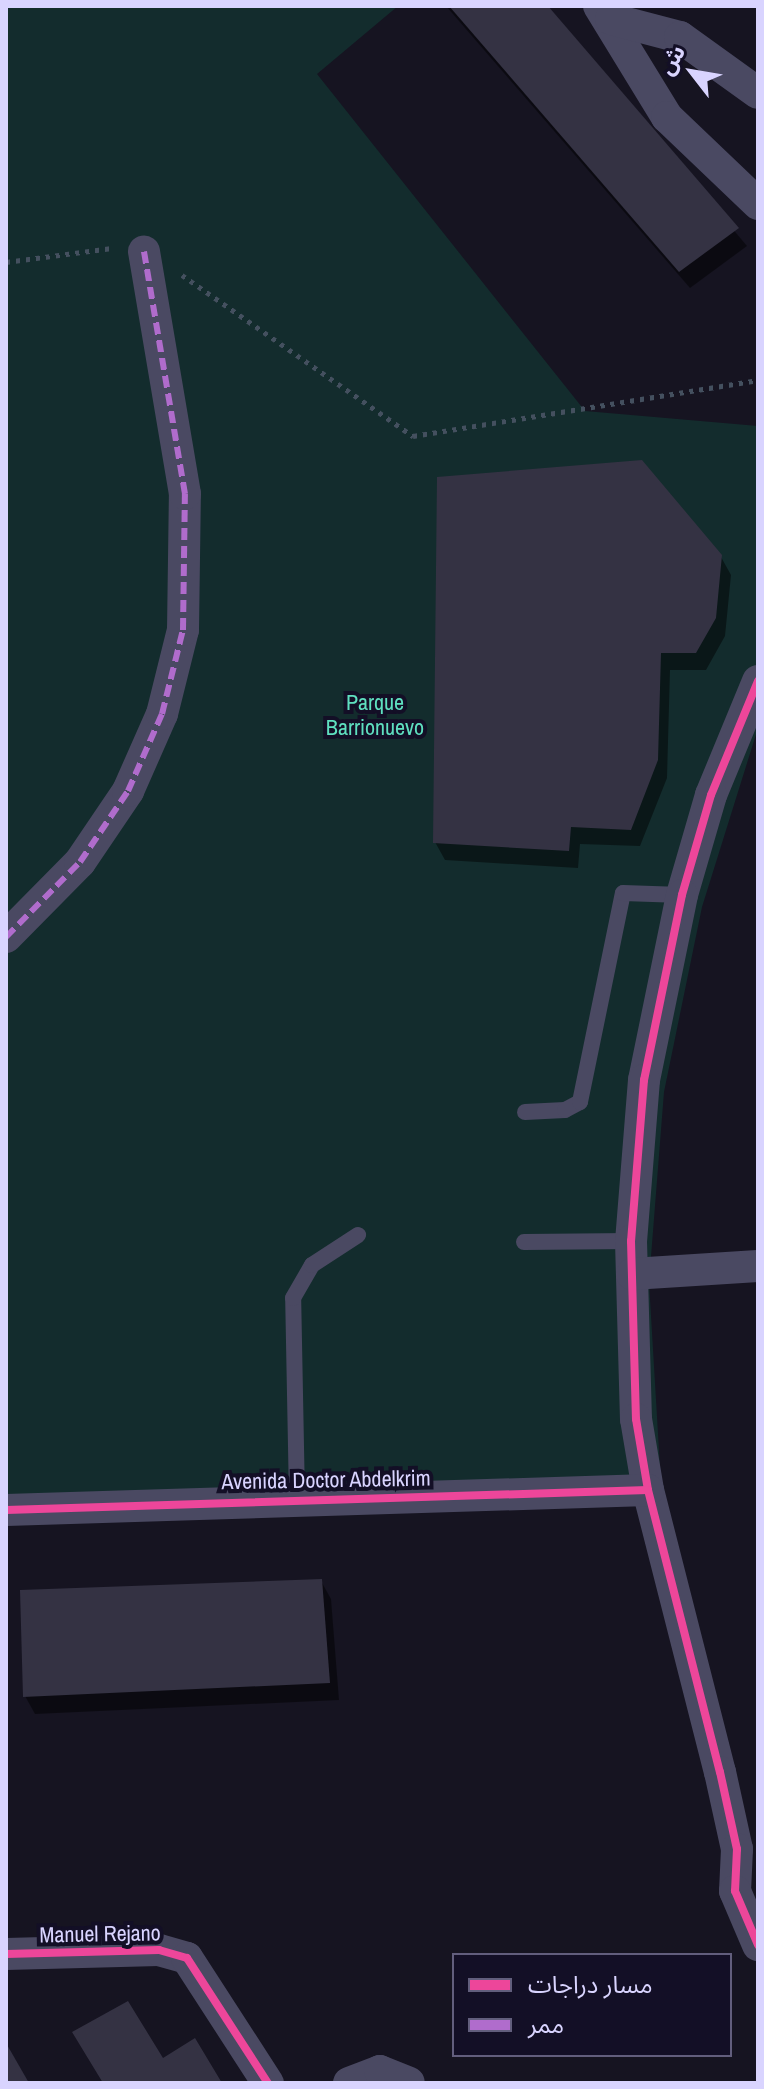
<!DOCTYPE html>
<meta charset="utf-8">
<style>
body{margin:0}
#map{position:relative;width:764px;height:2089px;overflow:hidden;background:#161421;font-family:"Archivo Narrow","Noto Sans Arabic",sans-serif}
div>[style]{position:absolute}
.green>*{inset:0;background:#132c2d}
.shadow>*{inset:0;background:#0007}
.building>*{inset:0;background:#343243}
.path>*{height:5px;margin-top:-2.5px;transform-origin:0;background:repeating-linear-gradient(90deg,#44505f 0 4px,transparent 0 10px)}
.lane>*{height:16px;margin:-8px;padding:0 8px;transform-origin:8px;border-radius:8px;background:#4a4962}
.street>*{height:32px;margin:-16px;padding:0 16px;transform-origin:16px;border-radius:16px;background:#4a4962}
.quiet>*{height:6px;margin-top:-3px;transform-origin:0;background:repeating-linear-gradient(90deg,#b06ccc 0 12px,transparent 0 18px)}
.cycleway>*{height:8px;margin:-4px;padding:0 4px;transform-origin:4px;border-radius:4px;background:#ed469a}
span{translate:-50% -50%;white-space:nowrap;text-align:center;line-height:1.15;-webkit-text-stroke:8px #130f26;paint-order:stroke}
.park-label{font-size:22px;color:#5fe0c0}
.street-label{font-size:22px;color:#d9d4ff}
.frame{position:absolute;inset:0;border:8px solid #d9d4ff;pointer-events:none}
.legend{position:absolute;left:452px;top:1953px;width:280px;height:104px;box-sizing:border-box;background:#130f26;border:2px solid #625e7d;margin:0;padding:10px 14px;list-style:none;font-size:24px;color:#d9d4ff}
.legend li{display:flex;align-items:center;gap:16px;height:40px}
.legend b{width:40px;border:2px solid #625e7d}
.north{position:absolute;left:652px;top:32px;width:80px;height:80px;-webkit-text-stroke:6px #130f26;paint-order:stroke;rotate:301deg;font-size:22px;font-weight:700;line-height:32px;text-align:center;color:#d9d4ff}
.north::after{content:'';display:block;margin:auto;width:28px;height:36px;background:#d9d4ff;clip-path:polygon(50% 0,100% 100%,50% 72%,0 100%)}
</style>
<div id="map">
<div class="green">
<div style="clip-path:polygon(6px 6px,398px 6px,317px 74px,585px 411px,758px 426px,758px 728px,702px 907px,664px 1092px,649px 1282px,661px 1484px,6px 1512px)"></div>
</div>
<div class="shadow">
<div style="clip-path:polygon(446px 6px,545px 6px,747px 246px,690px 288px)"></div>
<div style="clip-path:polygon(721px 557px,731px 575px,725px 636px,706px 670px,670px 670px,667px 778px,640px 846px,580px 844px,578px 868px,445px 860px,435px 842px)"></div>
<div style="clip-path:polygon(321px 1581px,331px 1599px,339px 1700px,35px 1714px,25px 1696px)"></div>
</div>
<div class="building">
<div style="clip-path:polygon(449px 6px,548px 6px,739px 228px,679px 272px)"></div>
<div style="clip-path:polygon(642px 460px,722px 555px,716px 618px,696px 653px,661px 653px,658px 760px,631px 830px,571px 827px,569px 851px,433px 843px,437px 477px)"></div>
<div style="clip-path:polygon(322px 1579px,330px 1683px,23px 1697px,20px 1590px)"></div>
<div style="clip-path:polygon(128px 2001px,163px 2058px,195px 2038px,222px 2083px,103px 2083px,72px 2032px)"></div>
<div style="clip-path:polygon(6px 2043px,29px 2083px,6px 2083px)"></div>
</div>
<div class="path">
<div style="left:6px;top:262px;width:107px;rotate:-7.5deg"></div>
<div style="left:182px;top:275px;width:282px;rotate:34.9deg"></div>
<div style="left:413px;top:436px;width:350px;rotate:-9.2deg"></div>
</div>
<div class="lane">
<div style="left:525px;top:1112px;width:40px;rotate:-2.9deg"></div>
<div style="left:565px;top:1110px;width:17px;rotate:-28deg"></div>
<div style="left:580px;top:1102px;width:213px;rotate:-78.4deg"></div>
<div style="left:623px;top:893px;width:59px;rotate:1.9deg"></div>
<div style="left:524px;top:1242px;width:107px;rotate:-0.5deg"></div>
<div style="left:297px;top:1498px;width:200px;rotate:-91.1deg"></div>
<div style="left:293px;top:1298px;width:38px;rotate:-60deg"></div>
<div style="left:312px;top:1265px;width:55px;rotate:-33.1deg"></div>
</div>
<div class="street">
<div style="left:599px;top:6px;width:130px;rotate:58.5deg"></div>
<div style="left:667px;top:117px;width:126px;rotate:43.7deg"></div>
<div style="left:611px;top:19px;width:71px;rotate:14.6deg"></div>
<div style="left:680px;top:37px;width:96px;rotate:35.7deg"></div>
<div style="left:758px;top:681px;width:123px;rotate:112.4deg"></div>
<div style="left:711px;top:795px;width:104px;rotate:106.2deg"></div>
<div style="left:682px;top:895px;width:189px;rotate:101.6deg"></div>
<div style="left:644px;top:1080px;width:162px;rotate:94.6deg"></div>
<div style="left:631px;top:1241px;width:178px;rotate:88.4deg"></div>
<div style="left:636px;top:1419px;width:72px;rotate:80.4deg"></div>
<div style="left:648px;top:1490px;width:291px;rotate:75.7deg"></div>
<div style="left:720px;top:1772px;width:79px;rotate:77.6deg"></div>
<div style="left:737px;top:1849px;width:42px;rotate:92.7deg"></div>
<div style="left:735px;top:1891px;width:59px;rotate:66.9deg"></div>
<div style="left:6px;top:937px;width:105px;rotate:-45.4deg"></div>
<div style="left:80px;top:862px;width:86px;rotate:-55.9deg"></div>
<div style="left:128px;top:791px;width:84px;rotate:-66.2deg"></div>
<div style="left:162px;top:714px;width:87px;rotate:-76deg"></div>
<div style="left:183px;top:630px;width:136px;rotate:-89.2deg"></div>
<div style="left:185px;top:494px;width:246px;rotate:-99.6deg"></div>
<div style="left:632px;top:1274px;width:126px;rotate:-3.6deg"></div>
<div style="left:6px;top:1510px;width:642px;rotate:-1.78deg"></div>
<div style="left:6px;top:1954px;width:153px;rotate:-1.5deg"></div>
<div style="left:159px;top:1950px;width:29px;rotate:16deg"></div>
<div style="left:187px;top:1958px;width:149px;rotate:57.1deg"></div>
<div style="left:349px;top:2083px;width:33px;rotate:-21deg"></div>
<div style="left:380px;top:2071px;width:31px;rotate:22deg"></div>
</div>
<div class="quiet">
<div style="left:6px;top:937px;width:105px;rotate:-45.4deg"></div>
<div style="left:80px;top:862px;width:86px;rotate:-55.9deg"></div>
<div style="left:128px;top:791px;width:84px;rotate:-66.2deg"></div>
<div style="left:162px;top:714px;width:87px;rotate:-76deg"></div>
<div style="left:183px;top:630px;width:136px;rotate:-89.2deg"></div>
<div style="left:185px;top:494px;width:246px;rotate:-99.6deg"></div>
</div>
<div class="cycleway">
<div style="left:758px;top:681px;width:123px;rotate:112.4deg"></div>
<div style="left:711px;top:795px;width:104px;rotate:106.2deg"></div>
<div style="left:682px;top:895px;width:189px;rotate:101.6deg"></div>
<div style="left:644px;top:1080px;width:162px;rotate:94.6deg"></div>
<div style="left:631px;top:1241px;width:178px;rotate:88.4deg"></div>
<div style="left:636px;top:1419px;width:72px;rotate:80.4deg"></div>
<div style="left:648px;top:1490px;width:291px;rotate:75.7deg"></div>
<div style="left:720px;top:1772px;width:79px;rotate:77.6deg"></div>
<div style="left:737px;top:1849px;width:42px;rotate:92.7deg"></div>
<div style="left:735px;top:1891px;width:59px;rotate:66.9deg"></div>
<div style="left:6px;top:1510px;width:642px;rotate:-1.78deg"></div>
<div style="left:6px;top:1954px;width:153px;rotate:-1.5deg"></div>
<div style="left:159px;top:1950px;width:29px;rotate:16deg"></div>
<div style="left:187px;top:1958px;width:149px;rotate:57.1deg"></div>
</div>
<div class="park-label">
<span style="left:375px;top:715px">Parque<br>Barrionuevo</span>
</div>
<div class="street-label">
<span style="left:326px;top:1480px;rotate:-1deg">Avenida Doctor Abdelkrim</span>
<span style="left:100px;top:1934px;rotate:-1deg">Manuel Rejano</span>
</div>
<div class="frame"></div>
<ul class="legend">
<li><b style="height:10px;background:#ed469a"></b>مسار دراجات</li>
<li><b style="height:10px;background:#b06ccc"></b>ممر</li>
</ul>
<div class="north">ش</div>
</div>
